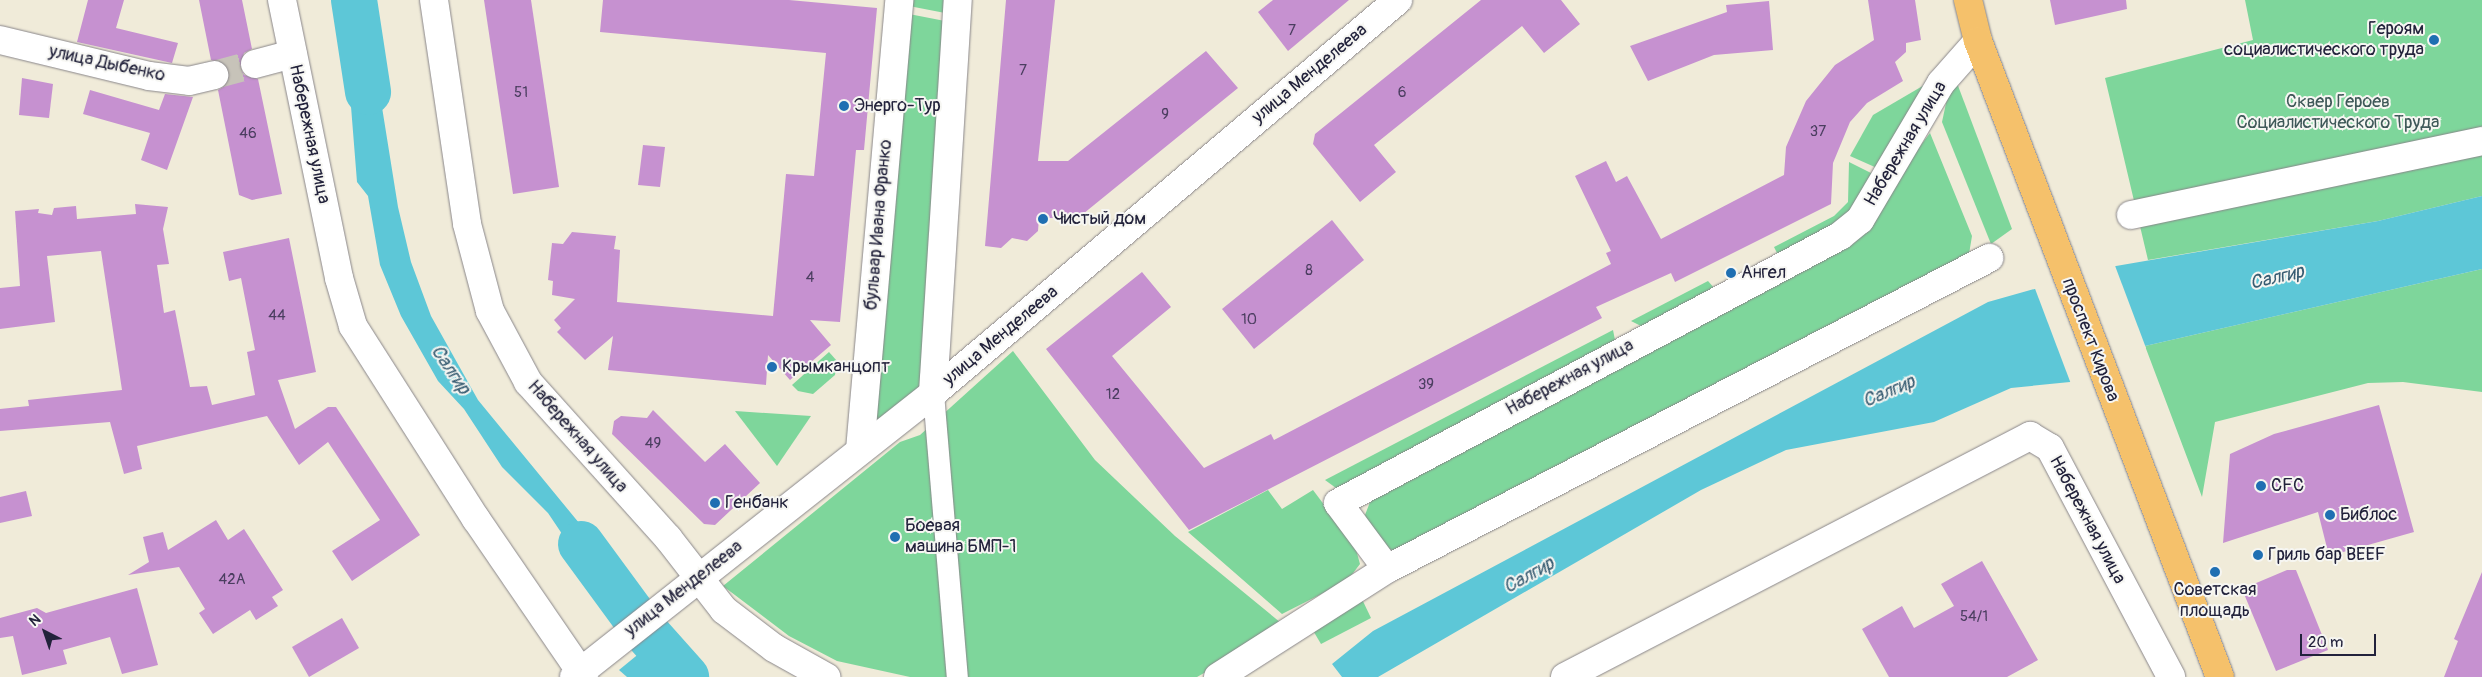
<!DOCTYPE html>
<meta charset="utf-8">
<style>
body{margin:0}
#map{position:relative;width:2482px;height:677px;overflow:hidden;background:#f0ebd9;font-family:Pangolin,sans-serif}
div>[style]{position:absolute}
.green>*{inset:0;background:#7ed69b}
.water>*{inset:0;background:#5dc7d7}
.round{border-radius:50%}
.pier>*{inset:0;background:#f0ebd9}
.river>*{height:46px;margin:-23px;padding:0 23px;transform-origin:23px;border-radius:23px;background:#5dc7d7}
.building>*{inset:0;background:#c691d0}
.minor-tunnel>*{height:28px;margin-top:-14px;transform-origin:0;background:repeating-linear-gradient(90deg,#c7c3b9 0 28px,transparent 0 42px)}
.roads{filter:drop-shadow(0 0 1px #89868a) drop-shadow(0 0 1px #89868a)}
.pedestrian>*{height:21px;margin:-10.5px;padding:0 10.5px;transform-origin:10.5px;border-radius:10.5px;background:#fff}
.minor>*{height:28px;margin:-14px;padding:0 14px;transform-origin:14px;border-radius:14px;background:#fff}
.tertiary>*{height:28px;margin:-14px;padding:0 14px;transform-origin:14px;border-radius:14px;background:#fff}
.primary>*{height:28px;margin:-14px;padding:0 14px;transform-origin:14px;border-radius:14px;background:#f5c16b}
.dots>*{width:14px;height:14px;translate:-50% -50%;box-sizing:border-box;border:2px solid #f6f6f2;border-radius:50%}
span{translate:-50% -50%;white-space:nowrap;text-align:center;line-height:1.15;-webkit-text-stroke:4px #f6f6f2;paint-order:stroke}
.number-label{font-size:15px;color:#4b3e60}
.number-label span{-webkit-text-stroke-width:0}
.poi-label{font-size:18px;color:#22223b}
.right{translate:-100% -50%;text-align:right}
.left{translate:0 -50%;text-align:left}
.street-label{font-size:18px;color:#22223b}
.park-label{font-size:18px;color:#3e5858}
.water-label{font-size:19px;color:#375c72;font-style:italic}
.north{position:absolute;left:20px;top:607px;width:50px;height:50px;-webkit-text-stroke:4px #f6f6f2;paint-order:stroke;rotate:319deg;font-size:14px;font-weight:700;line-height:20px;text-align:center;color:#22223b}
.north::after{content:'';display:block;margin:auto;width:18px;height:22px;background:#22223b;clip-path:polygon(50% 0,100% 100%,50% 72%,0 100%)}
.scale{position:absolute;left:2300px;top:634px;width:76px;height:22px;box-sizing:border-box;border:2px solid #22223b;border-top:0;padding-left:6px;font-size:15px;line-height:18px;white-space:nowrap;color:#22223b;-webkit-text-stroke:4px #f6f6f2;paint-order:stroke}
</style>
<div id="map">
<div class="green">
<div style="clip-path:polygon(910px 0,947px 0,945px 13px,909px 6px)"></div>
<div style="clip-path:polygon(2245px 0,2482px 0,2482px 196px,2378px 221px,2148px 260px,2105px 78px,2253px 40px)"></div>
<div style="clip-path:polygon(909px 14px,945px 21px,923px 388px,873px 427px)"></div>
<div style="clip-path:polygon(1957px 83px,2012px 229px,1991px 244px,1942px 122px,1948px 94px)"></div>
<div style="clip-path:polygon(1926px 84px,1877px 168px,1850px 156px,1873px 115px)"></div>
<div style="clip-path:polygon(1930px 133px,1972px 236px,1969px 254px,1397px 551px,1388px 549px,1369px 529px,1365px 515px,1370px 502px,1385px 488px,1844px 246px)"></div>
<div style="clip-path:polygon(1849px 162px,1873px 174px,1854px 210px,1838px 224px,1778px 255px,1774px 247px,1834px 216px,1848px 202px)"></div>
<div style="clip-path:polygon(2482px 269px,2482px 392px,2403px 382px,2368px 383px,2215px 422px,2202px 497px,2145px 346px)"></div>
<div style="clip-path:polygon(1708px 281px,1715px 289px,1643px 327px,1631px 321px)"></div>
<div style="clip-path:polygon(1613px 330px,1615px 340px,1346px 484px,1336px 488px,1325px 480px)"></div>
<div style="clip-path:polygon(1013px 351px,1095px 460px,1175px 536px,1286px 627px,1197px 677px,910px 677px,837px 661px,789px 636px,723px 586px,900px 442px,920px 435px)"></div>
<div style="clip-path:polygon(829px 352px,837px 361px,835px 375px,813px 394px,798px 391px,792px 385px)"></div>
<div style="clip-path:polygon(735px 411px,811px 416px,777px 466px)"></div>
<div style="clip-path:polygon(1268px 490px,1282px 509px,1313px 490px,1355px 546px,1360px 564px,1347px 581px,1282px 614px,1188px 532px)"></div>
<div style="clip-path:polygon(1360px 595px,1371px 618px,1321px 644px,1308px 622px)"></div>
</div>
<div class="water">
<div class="round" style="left:340px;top:-3px;width:20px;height:20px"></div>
<div style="clip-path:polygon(369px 26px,398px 207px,411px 262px,431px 316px,478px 400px,630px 585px,603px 607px,597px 586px,548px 513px,502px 467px,464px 409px,438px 381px,401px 316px,380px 265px,368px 196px,357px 182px,345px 31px)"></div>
<div style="clip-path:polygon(2482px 196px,2482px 269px,2145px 346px,2070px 382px,2011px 388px,1934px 422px,1786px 450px,1701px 490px,1378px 677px,1342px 677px,1332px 664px,1373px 631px,1988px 302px,2116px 266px,2378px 221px)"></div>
<div style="clip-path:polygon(652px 643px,672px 644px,703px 677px,627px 677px,619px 670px)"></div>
</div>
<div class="pier">
<div style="clip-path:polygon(2114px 263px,2146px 348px,2071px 384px,2034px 286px)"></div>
</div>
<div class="river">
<div style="left:354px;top:0;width:93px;rotate:81.3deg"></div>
<div style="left:581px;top:544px;width:108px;rotate:53.7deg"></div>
<div style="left:645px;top:631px;width:62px;rotate:48.3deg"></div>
</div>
<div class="building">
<div style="clip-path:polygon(88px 0,124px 0,116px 28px,178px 43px,172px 63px,77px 42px)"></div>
<div style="clip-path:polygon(199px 0,242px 0,252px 49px,244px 53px,240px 67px,244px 75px,258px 79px,282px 194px,252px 200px,239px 195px,218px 90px,225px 86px,229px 72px,225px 64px,211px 60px)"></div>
<div style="clip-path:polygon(484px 0,531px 0,559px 187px,513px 194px)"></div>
<div style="clip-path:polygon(603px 0,789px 0,877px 8px,864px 150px,856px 150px,840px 322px,810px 320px,831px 345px,790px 380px,768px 355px,766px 385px,608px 370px,613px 336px,585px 360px,557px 332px,561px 328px,554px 320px,575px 299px,552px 295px,553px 281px,548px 280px,552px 243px,563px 244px,572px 232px,616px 236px,614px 249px,620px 250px,617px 302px,773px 316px,786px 174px,814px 176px,826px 53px,600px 32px)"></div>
<div style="clip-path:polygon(1006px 0,1055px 0,1038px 161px,1068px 161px,1206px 51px,1238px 88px,1078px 218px,1039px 218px,1038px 231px,1027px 241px,1012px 238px,1001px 248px,985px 246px)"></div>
<div style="clip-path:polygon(1273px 0,1349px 0,1288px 51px,1258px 12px)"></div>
<div style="clip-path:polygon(1481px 0,1561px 0,1580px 24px,1544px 53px,1522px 26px,1374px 145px,1396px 172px,1360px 202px,1313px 144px,1315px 134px)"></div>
<div style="clip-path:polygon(1868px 0,1915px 0,1921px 40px,1906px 43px,1906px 52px,1895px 62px,1903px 81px,1867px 103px,1850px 122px,1833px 163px,1831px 204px,1675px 282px,1671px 273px,1596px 307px,1602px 318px,1189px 530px,1046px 349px,1142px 272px,1171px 307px,1112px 356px,1204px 468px,1271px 434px,1274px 440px,1611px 264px,1606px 253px,1611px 251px,1575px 176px,1606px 161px,1616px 182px,1627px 176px,1661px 239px,1784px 175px,1786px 147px,1806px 101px,1835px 65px,1874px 40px)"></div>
<div style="clip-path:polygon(2050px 0,2126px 0,2127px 9px,2055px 25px)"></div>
<div style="clip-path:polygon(1769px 1px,1773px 50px,1714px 55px,1648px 81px,1630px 46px,1727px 12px,1726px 5px)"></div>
<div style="clip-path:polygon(22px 78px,53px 84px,49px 118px,19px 115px)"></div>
<div style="clip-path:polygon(90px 90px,159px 110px,165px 94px,193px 97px,167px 170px,141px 160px,150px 133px,83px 114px)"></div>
<div style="clip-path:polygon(643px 145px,665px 147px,660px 187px,638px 185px)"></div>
<div style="clip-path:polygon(135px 204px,168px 207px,163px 229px,169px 264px,157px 265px,164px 313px,175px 310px,190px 387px,207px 386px,212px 405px,255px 395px,247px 352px,255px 350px,241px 278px,229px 281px,223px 252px,289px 238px,316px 372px,278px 380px,295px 429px,328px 407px,336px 407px,420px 535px,352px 581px,332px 551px,380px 520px,328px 442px,299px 465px,267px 416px,137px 446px,142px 469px,124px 474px,110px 422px,0 431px,0 409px,29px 406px,28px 400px,122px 390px,101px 251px,47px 256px,55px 322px,0 329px,0 288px,20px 286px,15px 211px,39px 209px,38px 213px,52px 215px,54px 208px,76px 206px,77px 219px,136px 214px)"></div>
<div style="clip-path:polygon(1332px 220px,1364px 260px,1254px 349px,1222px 309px)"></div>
<div style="clip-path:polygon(2379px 405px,2414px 532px,2329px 556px,2318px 512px,2223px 543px,2230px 454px,2274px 434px)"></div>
<div style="clip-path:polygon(653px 410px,705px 462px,725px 444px,760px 483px,715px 525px,704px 524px,612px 434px,614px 421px,621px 416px,647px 418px)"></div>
<div style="clip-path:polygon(26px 491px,32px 516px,0 523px,0 497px)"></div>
<div style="clip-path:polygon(216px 520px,228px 540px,244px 529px,283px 590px,272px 597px,278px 606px,256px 620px,250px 610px,213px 634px,199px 613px,205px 609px,179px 567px,128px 575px,149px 562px,143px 537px,163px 532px,168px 550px)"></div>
<div style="clip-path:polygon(1982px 561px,2038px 660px,2007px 677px,1889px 677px,1862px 629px,1902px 606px,1914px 628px,1954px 606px,1941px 584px)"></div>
<div style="clip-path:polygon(2287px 570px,2296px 570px,2328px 650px,2276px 671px,2242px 589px)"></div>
<div style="clip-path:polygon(2482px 572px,2482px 677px,2444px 677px,2458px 641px,2454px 639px)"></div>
<div style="clip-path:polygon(137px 588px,158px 665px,122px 674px,110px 637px,63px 650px,67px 664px,22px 675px,13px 636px,0 638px,0 618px,37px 608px,46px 613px)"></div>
<div style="clip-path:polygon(342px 618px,359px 648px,309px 677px,292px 647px)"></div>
</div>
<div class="minor-tunnel">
<div style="left:214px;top:75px;width:42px;rotate:-15deg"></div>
</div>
<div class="roads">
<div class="pedestrian">
<div style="left:933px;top:393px;width:285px;rotate:85.2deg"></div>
</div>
<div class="minor">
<div style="left:282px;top:0;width:284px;rotate:78.4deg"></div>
<div style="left:339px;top:278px;width:50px;rotate:73.7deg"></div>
<div style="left:353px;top:326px;width:229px;rotate:57.5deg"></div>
<div style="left:476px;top:519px;width:191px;rotate:55.6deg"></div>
<div style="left:434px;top:0;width:226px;rotate:81.6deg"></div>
<div style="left:467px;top:224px;width:90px;rotate:75.2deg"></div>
<div style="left:490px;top:311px;width:81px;rotate:61.8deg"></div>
<div style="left:528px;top:382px;width:210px;rotate:48.1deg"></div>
<div style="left:668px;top:538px;width:91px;rotate:52.1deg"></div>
<div style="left:724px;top:610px;width:63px;rotate:37.2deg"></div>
<div style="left:774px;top:648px;width:60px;rotate:29.1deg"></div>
<div style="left:0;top:40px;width:153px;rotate:13.6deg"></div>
<div style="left:149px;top:76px;width:40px;rotate:7.1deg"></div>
<div style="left:189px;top:81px;width:26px;rotate:-13deg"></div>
<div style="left:255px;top:64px;width:39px;rotate:-15deg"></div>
<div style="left:2131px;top:215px;width:359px;rotate:-11.9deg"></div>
<div style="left:933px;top:393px;width:609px;rotate:-40.2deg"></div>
<div style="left:1387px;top:569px;width:678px;rotate:-27.32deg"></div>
<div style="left:1218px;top:677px;width:201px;rotate:-32.6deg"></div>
<div style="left:1387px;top:569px;width:82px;rotate:-126.6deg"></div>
<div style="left:1338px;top:503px;width:569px;rotate:-28.01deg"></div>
<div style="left:1840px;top:236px;width:26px;rotate:-39deg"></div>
<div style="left:1860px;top:220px;width:159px;rotate:-59.4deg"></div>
<div style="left:1941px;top:83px;width:56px;rotate:-48.6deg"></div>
<div style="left:1565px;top:677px;width:524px;rotate:-27.4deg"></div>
<div style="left:2030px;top:436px;width:23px;rotate:31deg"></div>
<div style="left:2050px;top:448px;width:259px;rotate:62.1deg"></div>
</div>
<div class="tertiary">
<div style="left:860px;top:450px;width:452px;rotate:-85deg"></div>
<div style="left:574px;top:677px;width:458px;rotate:-38.3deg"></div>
<div style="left:933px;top:393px;width:394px;rotate:-86.4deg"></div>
</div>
<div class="primary">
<div style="left:1968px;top:0;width:42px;rotate:76.3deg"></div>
<div style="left:1978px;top:41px;width:680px;rotate:69.17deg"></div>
</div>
</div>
<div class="dots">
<div style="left:2434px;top:40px;background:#1f6fb2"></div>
<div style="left:844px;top:106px;background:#1f6fb2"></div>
<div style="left:1043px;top:219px;background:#1f6fb2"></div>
<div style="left:1731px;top:273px;background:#1f6fb2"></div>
<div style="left:772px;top:367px;background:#1f6fb2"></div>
<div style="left:2261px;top:486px;background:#1f6fb2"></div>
<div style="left:715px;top:503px;background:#1f6fb2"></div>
<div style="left:2330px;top:515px;background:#1f6fb2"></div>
<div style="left:895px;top:537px;background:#1f6fb2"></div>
<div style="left:2258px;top:555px;background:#1f6fb2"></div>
<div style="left:2215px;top:572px;background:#1f6fb2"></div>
</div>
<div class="number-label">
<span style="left:1292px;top:31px">7</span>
<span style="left:1023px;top:71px">7</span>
<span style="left:521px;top:93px">51</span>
<span style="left:1402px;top:93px">6</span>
<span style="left:1165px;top:115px">9</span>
<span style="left:1818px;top:132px">37</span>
<span style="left:248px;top:134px">46</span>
<span style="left:1309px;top:271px">8</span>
<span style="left:810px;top:278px">4</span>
<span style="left:277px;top:316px">44</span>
<span style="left:1249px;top:320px">10</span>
<span style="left:1426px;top:385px">39</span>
<span style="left:1113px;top:395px">12</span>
<span style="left:653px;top:444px">49</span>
<span style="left:232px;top:580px">42А</span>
<span style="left:1974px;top:617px">54/1</span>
</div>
<div class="poi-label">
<span class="right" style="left:2424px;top:40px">Героям<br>социалистического труда</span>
<span class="left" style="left:854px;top:106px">Энерго-Тур</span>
<span class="left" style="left:1053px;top:219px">Чистый дом</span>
<span class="left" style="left:1741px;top:273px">Ангел</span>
<span class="left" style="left:782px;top:367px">Крымканцопт</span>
<span class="left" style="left:2271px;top:486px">CFC</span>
<span class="left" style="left:725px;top:503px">Генбанк</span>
<span class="left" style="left:2340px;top:515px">Библос</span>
<span class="left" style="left:905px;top:537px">Боевая<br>машина БМП-1</span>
<span class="left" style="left:2268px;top:555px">Гриль бар BEEF</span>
<span style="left:2215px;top:601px">Советская<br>площадь</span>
</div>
<div class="street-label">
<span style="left:107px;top:64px;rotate:12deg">улица Дыбенко</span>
<span style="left:1310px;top:74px;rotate:-40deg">улица Менделеева</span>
<span style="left:309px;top:134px;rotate:78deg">Набережная улица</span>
<span style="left:1906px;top:144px;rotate:-59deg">Набережная улица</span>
<span style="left:879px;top:225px;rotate:-85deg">бульвар Ивана Франко</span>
<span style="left:1001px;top:336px;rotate:-40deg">улица Менделеева</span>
<span style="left:2090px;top:340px;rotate:69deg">проспект Кирова</span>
<span style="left:1570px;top:378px;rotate:-28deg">Набережная улица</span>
<span style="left:577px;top:437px;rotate:49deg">Набережная улица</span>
<span style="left:2087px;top:520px;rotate:62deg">Набережная улица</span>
<span style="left:684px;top:589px;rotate:-38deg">улица Менделеева</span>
</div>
<div class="park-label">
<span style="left:2338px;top:113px">Сквер Героев<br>Социалистического Труда</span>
</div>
<div class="water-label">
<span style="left:2277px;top:278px;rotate:-13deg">Салгир</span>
<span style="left:450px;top:370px;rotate:56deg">Салгир</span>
<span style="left:1889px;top:392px;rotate:-23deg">Салгир</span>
<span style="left:1529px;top:576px;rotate:-29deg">Салгир</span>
</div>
<div class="north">N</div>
<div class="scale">20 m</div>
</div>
